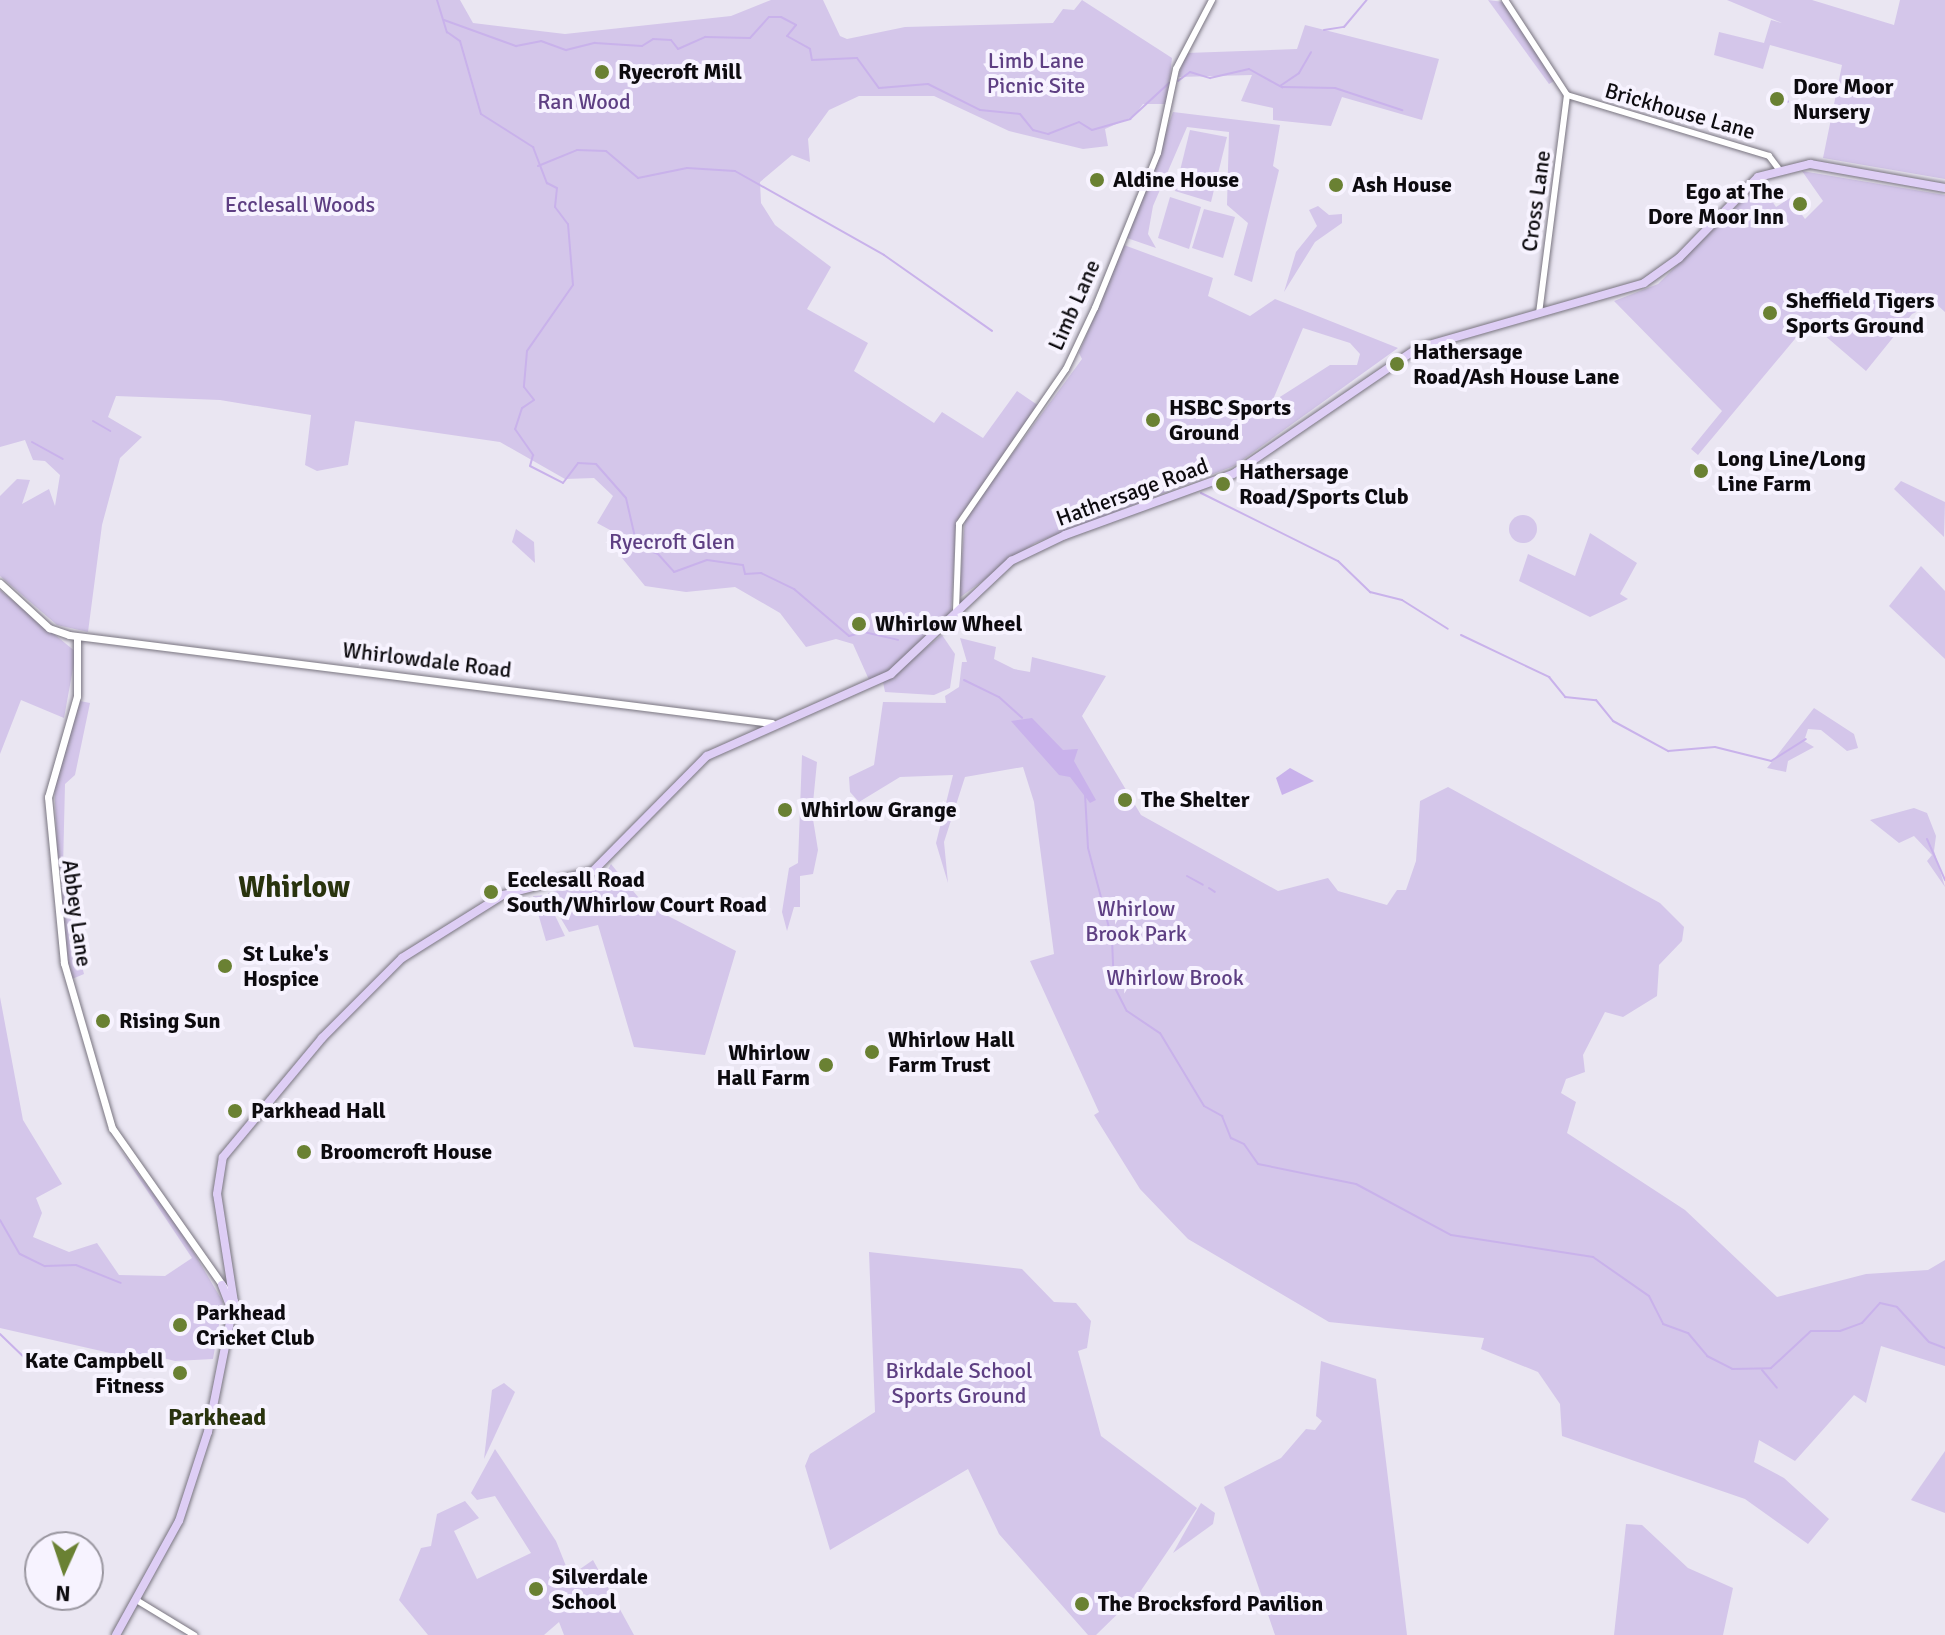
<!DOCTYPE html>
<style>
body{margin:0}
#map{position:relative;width:1945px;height:1635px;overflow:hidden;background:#eae6f2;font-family:Signika,sans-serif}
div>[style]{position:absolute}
.green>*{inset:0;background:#d4c6ea}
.round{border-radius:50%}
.water>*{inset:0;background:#c9b2eb}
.stream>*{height:2px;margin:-1px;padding:0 1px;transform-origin:1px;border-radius:1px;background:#c9b2eb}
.roads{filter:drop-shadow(0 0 2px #797580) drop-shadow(0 0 2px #797580)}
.tertiary>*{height:6px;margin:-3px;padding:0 3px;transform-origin:3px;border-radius:3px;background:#fff}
.secondary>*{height:7px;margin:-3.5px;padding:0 3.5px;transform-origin:3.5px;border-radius:3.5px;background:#fff}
.primary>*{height:8px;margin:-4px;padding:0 4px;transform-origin:4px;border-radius:4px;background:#decef5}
.dots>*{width:22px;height:22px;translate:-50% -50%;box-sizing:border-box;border:4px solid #f7f3ff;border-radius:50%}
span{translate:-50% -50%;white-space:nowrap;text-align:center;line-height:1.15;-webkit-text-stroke:8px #f7f3ff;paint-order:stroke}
.park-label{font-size:22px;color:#5e3f83}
.poi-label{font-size:22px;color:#0d0b0f;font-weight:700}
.left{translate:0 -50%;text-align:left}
.right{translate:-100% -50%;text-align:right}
.street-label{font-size:22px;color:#0d0b0f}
.neighbourhood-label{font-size:24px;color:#29330e;font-weight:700}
.district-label{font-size:30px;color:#29330e;font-weight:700}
.north{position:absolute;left:24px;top:1531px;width:80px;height:80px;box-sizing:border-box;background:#f7f3ff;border:2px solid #99969f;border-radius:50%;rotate:183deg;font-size:22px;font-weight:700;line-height:32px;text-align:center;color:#0d0b0f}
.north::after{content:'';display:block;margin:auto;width:28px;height:36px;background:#6a8133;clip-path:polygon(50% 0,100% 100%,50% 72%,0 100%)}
</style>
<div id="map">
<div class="green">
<div style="clip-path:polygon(0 0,460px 0,473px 23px,565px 34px,731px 16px,771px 0,823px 0,840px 36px,847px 39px,905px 27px,1053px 23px,1063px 9px,1074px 10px,1082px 0,1172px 58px,1167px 104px,1143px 104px,1134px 116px,1105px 129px,1108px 146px,1083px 149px,1009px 131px,934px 96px,859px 96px,829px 110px,808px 139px,810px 162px,792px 155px,760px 182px,761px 203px,775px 225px,831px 267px,807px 309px,868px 343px,854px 371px,934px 423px,942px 412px,983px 438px,1017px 391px,1039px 406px,956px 522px,951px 614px,901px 663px,870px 682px,853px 644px,836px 639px,806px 647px,780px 613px,735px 587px,686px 592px,645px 586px,622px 558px,623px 537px,597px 523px,613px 496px,594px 478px,565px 479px,500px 442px,355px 421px,348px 465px,317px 471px,305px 465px,311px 415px,220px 400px,116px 396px,108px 417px,142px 437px,120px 458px,102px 525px,88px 632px,57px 625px,0 576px,0 496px,17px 479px,30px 480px,22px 504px,49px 489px,55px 506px,60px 475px,45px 461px,33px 460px,25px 440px,0 447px)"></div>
<div style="clip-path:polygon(1488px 0,1504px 2px,1556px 80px,1549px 84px)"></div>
<div style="clip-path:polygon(1727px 0,1812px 0,1894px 25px,1900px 0,1945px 0,1945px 179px,1823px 158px,1842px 65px,1770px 45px,1763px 69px,1714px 55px,1719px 32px,1764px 43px,1771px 20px,1782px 23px)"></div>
<div style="clip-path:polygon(1305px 25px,1439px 59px,1422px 120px,1342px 97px,1331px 126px,1273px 120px,1273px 108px,1241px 101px,1252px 75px,1178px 77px,1186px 53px,1297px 49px)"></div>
<div style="clip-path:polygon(1173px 112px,1280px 125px,1273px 166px,1279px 170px,1252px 282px,1234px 275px,1248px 223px,1227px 205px,1229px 132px,1187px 127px,1153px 206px,1148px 234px,1156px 248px,1127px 238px)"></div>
<div style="clip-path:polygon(1190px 130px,1227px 137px,1211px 202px,1175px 191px)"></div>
<div style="clip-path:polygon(1802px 171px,1945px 195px,1945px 312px,1935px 303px,1912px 314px,1866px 371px,1809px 322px,1698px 455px,1691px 449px,1722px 411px,1614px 301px,1658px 284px,1760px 183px,1776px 207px,1790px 198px,1805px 219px,1823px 201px)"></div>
<div style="clip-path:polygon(1170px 197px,1201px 207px,1189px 249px,1158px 238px)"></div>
<div style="clip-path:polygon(1318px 206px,1329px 215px,1342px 214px,1342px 223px,1315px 242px,1284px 292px,1296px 252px,1317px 226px,1309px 210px)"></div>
<div style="clip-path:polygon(1204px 209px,1235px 217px,1223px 258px,1192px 248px)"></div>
<div style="clip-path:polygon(evenodd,1124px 245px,1213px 278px,1208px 296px,1250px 316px,1275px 299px,1398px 348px,1234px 466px,1035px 543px,959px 598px,965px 518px,1082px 359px,1079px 353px,1124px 245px,1303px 328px,1350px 343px,1360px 354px,1357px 365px,1330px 365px,1272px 402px,1303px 328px)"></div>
<div style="clip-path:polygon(1901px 481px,1945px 502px,1944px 537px,1894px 489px)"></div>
<div class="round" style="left:1509px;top:515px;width:28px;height:28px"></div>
<div style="clip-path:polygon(516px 529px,534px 542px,535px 563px,512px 542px)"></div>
<div style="clip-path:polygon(1590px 533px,1637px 563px,1620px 594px,1628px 599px,1590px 617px,1519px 581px,1528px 554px,1575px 576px)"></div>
<div style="clip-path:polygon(1921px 566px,1945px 591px,1945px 659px,1889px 606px)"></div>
<div style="clip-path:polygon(0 590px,76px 652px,64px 718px,21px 700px,0 754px)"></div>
<div style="clip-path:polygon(942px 635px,955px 654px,950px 688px,934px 695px,885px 692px,883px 682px)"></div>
<div style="clip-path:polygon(960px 638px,996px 647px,994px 659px,1014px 669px,1030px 672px,1032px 657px,1106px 676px,1082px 716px,1141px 815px,1278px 891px,1328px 878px,1338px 891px,1387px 905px,1397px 890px,1406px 890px,1416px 861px,1420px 801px,1448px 787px,1660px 903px,1684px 927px,1682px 941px,1659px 965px,1657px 996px,1623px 1017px,1605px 1012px,1583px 1055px,1585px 1072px,1566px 1079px,1561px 1093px,1576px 1102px,1567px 1133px,1685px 1210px,1777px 1297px,1866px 1274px,1928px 1270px,1945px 1260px,1945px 1366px,1881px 1346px,1866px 1403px,1854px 1395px,1795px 1461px,1759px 1440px,1754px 1462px,1784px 1478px,1829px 1519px,1808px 1544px,1745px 1499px,1562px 1436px,1560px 1404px,1538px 1372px,1481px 1349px,1484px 1338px,1329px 1322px,1188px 1239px,1140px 1189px,1094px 1115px,1099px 1112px,1030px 961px,1054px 954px,1034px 802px,1023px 767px,965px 777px,944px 842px,948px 883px,936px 843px,953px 775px,900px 777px,859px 802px,850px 792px,849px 777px,874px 765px,883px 702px,946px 703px,945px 696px,959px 687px,962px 662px,967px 662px)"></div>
<div style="clip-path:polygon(80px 701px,90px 703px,75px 775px,65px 784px,63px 868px,58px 868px,54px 780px)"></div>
<div style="clip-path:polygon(1814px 708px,1854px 734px,1858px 748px,1847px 751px,1821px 730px,1808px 729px,1804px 741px,1814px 747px,1788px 761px,1786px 772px,1767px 768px)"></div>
<div style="clip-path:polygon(802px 755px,817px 762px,812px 813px,818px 850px,813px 874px,800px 876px,800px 907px,794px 907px,787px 931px,782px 912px,789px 868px,798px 863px)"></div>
<div style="clip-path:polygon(1914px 808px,1927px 813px,1936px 836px,1934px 851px,1945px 887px,1927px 861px,1932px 855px,1914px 836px,1899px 843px,1870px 820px)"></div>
<div style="clip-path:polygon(611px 864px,643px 903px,736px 951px,705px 1055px,634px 1047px,598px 925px,569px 932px,551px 902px,548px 893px,602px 881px)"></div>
<div style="clip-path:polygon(61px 879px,84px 974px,72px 979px,64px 950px)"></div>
<div style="clip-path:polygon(545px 895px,565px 936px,546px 941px,533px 896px)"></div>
<div style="clip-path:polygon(0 997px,23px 1120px,62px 1184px,36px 1198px,42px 1213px,33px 1237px,69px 1252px,97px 1243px,119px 1275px,165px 1276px,192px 1258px,118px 1147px,180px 1229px,223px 1302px,213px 1359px,175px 1361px,143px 1353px,132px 1358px,0 1328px)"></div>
<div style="clip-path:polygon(869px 1252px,1022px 1269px,1054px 1302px,1076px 1303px,1091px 1321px,1087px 1348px,1078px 1351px,1101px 1436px,1197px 1508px,1140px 1592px,1096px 1635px,1088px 1635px,999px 1534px,968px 1469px,830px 1550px,805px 1466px,810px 1454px,875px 1412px)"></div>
<div style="clip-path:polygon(1321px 1361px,1376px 1379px,1407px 1635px,1275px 1635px,1224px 1487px,1281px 1458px,1306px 1429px,1315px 1430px,1322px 1421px,1316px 1416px)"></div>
<div style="clip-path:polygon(504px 1383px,515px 1392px,484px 1459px,492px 1390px)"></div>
<div style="clip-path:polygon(495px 1449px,556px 1541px,570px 1576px,593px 1560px,634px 1635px,564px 1635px,559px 1622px,544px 1635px,428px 1635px,399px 1600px,421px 1548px,431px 1546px,437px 1514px,465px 1501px,479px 1518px,454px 1531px,477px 1579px,531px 1553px,495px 1496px,477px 1500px,471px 1493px)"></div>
<div style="clip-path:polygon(1945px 1451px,1945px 1513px,1911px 1500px)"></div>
<div style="clip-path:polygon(1201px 1503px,1215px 1513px,1213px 1524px,1173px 1553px)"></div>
<div style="clip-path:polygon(1626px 1524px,1642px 1525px,1688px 1568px,1733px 1588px,1723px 1635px,1614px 1635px)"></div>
</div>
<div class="water">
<div style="clip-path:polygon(1032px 718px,1063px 750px,1078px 749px,1074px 761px,1096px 800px,1090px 803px,1070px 777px,1059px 775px,1011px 721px)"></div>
<div style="clip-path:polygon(1290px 768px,1314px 781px,1282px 795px,1276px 778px)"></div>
</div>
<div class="stream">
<div style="left:437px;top:0;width:34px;rotate:73deg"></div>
<div style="left:447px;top:32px;width:16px;rotate:35deg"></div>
<div style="left:460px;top:41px;width:76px;rotate:74deg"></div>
<div style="left:481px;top:114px;width:62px;rotate:32.4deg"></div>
<div style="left:533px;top:147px;width:39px;rotate:69deg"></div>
<div style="left:547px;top:183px;width:11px;rotate:27deg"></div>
<div style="left:557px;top:188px;width:19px;rotate:96deg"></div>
<div style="left:555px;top:207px;width:21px;rotate:53deg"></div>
<div style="left:568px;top:224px;width:61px;rotate:85.3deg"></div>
<div style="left:573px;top:285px;width:80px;rotate:124.9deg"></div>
<div style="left:527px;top:351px;width:36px;rotate:95deg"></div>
<div style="left:524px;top:387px;width:16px;rotate:52deg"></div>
<div style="left:534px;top:400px;width:14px;rotate:146deg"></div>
<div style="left:522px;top:408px;width:22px;rotate:108deg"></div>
<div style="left:515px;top:429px;width:32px;rotate:55deg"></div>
<div style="left:533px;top:455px;width:11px;rotate:105deg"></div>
<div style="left:530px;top:466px;width:37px;rotate:27deg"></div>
<div style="left:563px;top:483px;width:25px;rotate:-53deg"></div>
<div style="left:578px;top:463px;width:18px;rotate:3deg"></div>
<div style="left:596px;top:464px;width:45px;rotate:48.6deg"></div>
<div style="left:626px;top:498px;width:49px;rotate:77.1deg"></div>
<div style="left:637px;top:546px;width:22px;rotate:21deg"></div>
<div style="left:658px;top:554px;width:24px;rotate:48deg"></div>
<div style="left:674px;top:572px;width:35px;rotate:-20deg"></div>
<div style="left:707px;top:560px;width:36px;rotate:8deg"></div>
<div style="left:743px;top:565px;width:9px;rotate:77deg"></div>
<div style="left:745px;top:574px;width:16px;rotate:-4deg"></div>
<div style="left:761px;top:573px;width:37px;rotate:26deg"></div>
<div style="left:794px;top:589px;width:72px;rotate:40.5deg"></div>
<div style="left:849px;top:636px;width:16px;rotate:-15deg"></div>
<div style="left:864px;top:632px;width:35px;rotate:13deg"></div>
<div style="left:444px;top:20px;width:77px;rotate:19.9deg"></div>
<div style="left:516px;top:46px;width:25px;rotate:-11deg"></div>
<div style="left:541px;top:41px;width:27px;rotate:20deg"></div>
<div style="left:566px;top:50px;width:30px;rotate:-14deg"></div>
<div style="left:595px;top:43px;width:47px;rotate:3.7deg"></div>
<div style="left:642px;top:46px;width:13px;rotate:-32deg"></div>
<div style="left:653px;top:39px;width:18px;rotate:3deg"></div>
<div style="left:671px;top:40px;width:11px;rotate:52deg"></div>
<div style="left:678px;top:49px;width:30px;rotate:-24deg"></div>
<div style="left:705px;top:37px;width:45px;rotate:1.3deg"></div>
<div style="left:750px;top:38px;width:28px;rotate:-48deg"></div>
<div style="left:769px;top:17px;width:12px"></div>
<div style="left:781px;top:17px;width:17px;rotate:28deg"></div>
<div style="left:796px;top:25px;width:14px;rotate:129deg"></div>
<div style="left:787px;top:36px;width:26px;rotate:29deg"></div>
<div style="left:810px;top:49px;width:11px;rotate:80deg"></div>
<div style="left:812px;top:60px;width:45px;rotate:-2.5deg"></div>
<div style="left:857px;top:58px;width:37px;rotate:54deg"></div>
<div style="left:879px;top:88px;width:49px;rotate:-4.7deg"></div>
<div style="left:928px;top:84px;width:58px;rotate:26.6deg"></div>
<div style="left:980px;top:110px;width:40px;rotate:5.7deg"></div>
<div style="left:1020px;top:114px;width:21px;rotate:51deg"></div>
<div style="left:1033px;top:130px;width:16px;rotate:15deg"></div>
<div style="left:1048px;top:134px;width:33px;rotate:-21deg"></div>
<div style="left:1079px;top:122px;width:15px;rotate:32deg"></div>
<div style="left:1092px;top:130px;width:40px;rotate:-16deg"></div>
<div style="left:1130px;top:119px;width:53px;rotate:-42.7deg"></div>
<div style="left:1324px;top:30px;width:20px;rotate:-9deg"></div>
<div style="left:1344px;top:27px;width:35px;rotate:-50deg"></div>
<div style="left:1178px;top:81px;width:15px;rotate:-37deg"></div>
<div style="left:1190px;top:72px;width:21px;rotate:17deg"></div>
<div style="left:1210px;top:78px;width:40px;rotate:-13deg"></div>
<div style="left:1249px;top:69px;width:38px;rotate:29deg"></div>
<div style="left:1282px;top:87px;width:53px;rotate:1.1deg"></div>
<div style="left:1335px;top:88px;width:71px;rotate:18.2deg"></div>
<div style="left:1280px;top:86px;width:23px;rotate:-34deg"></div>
<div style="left:1299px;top:73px;width:24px;rotate:-60deg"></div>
<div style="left:1774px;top:92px;width:14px;rotate:30deg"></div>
<div style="left:1787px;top:100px;width:2px;rotate:63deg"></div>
<div style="left:538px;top:166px;width:42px;rotate:-22.3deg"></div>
<div style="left:577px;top:150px;width:29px;rotate:2deg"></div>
<div style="left:606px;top:151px;width:42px;rotate:40.2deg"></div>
<div style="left:638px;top:178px;width:50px;rotate:-11.5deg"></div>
<div style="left:687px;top:168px;width:48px;rotate:3.6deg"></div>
<div style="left:735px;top:171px;width:171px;rotate:29.4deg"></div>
<div style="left:884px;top:255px;width:132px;rotate:35.1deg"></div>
<div style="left:93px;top:421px;width:20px;rotate:30deg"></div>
<div style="left:32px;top:442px;width:35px;rotate:29deg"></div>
<div style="left:1201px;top:493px;width:153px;rotate:26.4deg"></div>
<div style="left:1338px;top:561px;width:45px;rotate:44.1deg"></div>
<div style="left:1370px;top:592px;width:33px;rotate:14deg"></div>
<div style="left:1402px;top:600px;width:54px;rotate:32.2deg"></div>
<div style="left:1461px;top:635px;width:98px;rotate:25.5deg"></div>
<div style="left:1549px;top:677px;width:26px;rotate:51deg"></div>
<div style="left:1565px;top:697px;width:31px;rotate:6deg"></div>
<div style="left:1596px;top:700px;width:27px;rotate:51deg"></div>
<div style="left:1613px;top:721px;width:63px;rotate:28.6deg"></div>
<div style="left:1668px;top:751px;width:47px;rotate:-4.9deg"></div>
<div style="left:1715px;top:747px;width:58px;rotate:14deg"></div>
<div style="left:1771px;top:761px;width:41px;rotate:-32.2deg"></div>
<div style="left:964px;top:680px;width:39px;rotate:26deg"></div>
<div style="left:999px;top:697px;width:31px;rotate:42deg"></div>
<div style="left:1085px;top:794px;width:54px;rotate:86.8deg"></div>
<div style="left:1088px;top:848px;width:94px;rotate:75.2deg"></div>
<div style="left:1112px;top:939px;width:47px;rotate:87.6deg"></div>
<div style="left:1114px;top:986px;width:28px;rotate:63deg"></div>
<div style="left:1127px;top:1011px;width:40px;rotate:34deg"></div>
<div style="left:1160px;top:1033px;width:85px;rotate:58.9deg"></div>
<div style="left:1204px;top:1106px;width:21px;rotate:29deg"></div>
<div style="left:1222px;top:1116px;width:24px;rotate:68deg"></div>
<div style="left:1231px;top:1138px;width:14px;rotate:25deg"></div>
<div style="left:1244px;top:1144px;width:24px;rotate:55deg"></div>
<div style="left:1258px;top:1164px;width:100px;rotate:11.5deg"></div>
<div style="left:1356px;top:1184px;width:108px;rotate:28.2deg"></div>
<div style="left:1451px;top:1235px;width:144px;rotate:8.8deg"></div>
<div style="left:1593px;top:1257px;width:68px;rotate:34.9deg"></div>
<div style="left:1649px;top:1296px;width:31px;rotate:63deg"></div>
<div style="left:1663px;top:1324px;width:27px;rotate:20deg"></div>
<div style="left:1688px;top:1333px;width:30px;rotate:50deg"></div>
<div style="left:1707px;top:1356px;width:28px;rotate:27deg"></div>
<div style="left:1732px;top:1369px;width:39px;rotate:-1deg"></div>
<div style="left:1771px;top:1368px;width:54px;rotate:-42.8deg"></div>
<div style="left:1811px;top:1331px;width:29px"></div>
<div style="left:1840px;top:1331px;width:23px;rotate:-20deg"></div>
<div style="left:1862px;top:1323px;width:27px;rotate:-48deg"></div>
<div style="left:1880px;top:1303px;width:17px;rotate:13deg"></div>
<div style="left:1897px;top:1307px;width:47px;rotate:47.6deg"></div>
<div style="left:1929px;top:1342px;width:17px;rotate:21deg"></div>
<div style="left:1927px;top:839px;width:45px;rotate:66.3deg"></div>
<div style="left:1187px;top:876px;width:18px;rotate:29deg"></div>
<div style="left:1209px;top:888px;width:7px;rotate:34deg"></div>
<div style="left:0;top:1220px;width:39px;rotate:60deg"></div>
<div style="left:20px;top:1254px;width:28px;rotate:26deg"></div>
<div style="left:45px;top:1266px;width:31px;rotate:-2deg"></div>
<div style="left:76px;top:1265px;width:48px;rotate:21.8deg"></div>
<div style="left:0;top:1334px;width:45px;rotate:44.1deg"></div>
<div style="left:32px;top:1365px;width:15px;rotate:11deg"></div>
<div style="left:1762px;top:1370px;width:23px;rotate:50deg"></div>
</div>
<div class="roads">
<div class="tertiary">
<div style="left:1505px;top:0;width:113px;rotate:56.9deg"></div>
<div style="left:1567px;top:95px;width:220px;rotate:97.3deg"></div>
<div style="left:1567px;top:95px;width:211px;rotate:16.8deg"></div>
<div style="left:1769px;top:156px;width:15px;rotate:53deg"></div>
<div style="left:956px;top:611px;width:87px;rotate:-88deg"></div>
<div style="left:959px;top:524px;width:188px;rotate:-55.4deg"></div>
<div style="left:1066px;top:369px;width:68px;rotate:-64.6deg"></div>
<div style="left:1095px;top:308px;width:167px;rotate:-67.9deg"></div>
<div style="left:1158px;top:153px;width:86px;rotate:-77.9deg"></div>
<div style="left:1176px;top:69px;width:78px;rotate:-62.4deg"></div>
<div style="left:138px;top:1601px;width:66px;rotate:31.3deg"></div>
</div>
<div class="secondary">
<div style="left:0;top:583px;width:67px;rotate:42.6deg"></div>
<div style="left:49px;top:628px;width:21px;rotate:19deg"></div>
<div style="left:69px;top:635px;width:708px;rotate:7.14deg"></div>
<div style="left:77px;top:637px;width:59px;rotate:90deg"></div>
<div style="left:77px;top:696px;width:105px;rotate:106deg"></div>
<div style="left:48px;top:797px;width:167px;rotate:84.5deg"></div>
<div style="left:64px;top:963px;width:172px;rotate:73.8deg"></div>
<div style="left:112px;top:1128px;width:197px;rotate:54.9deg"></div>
</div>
<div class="primary">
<div style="left:222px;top:1285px;width:28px;rotate:69deg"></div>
<div style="left:116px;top:1635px;width:130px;rotate:-61.1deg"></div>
<div style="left:179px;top:1521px;width:94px;rotate:-72deg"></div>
<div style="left:208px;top:1432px;width:133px;rotate:-78.7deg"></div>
<div style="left:234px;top:1302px;width:109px;rotate:-98.9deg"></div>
<div style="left:217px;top:1194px;width:37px;rotate:-81deg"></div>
<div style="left:223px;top:1157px;width:155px;rotate:-50.2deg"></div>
<div style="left:322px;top:1038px;width:113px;rotate:-45deg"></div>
<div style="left:402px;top:958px;width:119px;rotate:-32deg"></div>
<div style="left:503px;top:895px;width:93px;rotate:-14.9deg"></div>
<div style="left:593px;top:871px;width:162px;rotate:-45.3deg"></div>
<div style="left:707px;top:756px;width:201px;rotate:-24deg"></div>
<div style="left:891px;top:674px;width:165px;rotate:-43.3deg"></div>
<div style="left:1011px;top:561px;width:60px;rotate:-25.7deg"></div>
<div style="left:1065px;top:535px;width:179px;rotate:-20deg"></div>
<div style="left:1233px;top:474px;width:224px;rotate:-34.3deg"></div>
<div style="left:1418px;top:348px;width:235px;rotate:-16deg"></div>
<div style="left:1644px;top:283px;width:43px;rotate:-35.5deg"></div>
<div style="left:1679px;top:258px;width:113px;rotate:-45.7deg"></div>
<div style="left:1758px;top:177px;width:54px;rotate:-14deg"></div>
<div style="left:1810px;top:164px;width:137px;rotate:10.1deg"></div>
</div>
</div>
<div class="dots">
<div style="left:602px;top:72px;background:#6a8133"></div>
<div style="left:1777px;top:99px;background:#6a8133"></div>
<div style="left:1097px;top:180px;background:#6a8133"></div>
<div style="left:1336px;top:185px;background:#6a8133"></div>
<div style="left:1800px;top:204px;background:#6a8133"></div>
<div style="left:1770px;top:313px;background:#6a8133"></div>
<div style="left:1397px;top:364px;background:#6a8133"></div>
<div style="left:1153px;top:420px;background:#6a8133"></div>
<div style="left:1701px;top:471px;background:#6a8133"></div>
<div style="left:1223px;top:484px;background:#6a8133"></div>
<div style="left:859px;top:624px;background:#6a8133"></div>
<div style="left:1125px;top:800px;background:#6a8133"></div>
<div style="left:785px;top:810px;background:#6a8133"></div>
<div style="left:491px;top:892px;background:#6a8133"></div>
<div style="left:225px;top:966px;background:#6a8133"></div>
<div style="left:103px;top:1021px;background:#6a8133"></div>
<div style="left:872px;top:1052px;background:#6a8133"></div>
<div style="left:826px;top:1065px;background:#6a8133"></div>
<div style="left:235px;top:1111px;background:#6a8133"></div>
<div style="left:304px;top:1152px;background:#6a8133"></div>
<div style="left:180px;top:1325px;background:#6a8133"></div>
<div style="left:180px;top:1373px;background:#6a8133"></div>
<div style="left:536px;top:1589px;background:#6a8133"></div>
<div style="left:1082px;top:1604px;background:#6a8133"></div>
</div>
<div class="park-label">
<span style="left:1036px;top:73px">Limb Lane<br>Picnic Site</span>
<span style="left:584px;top:102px">Ran Wood</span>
<span style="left:300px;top:205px">Ecclesall Woods</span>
<span style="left:672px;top:542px">Ryecroft Glen</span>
<span style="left:1136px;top:921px">Whirlow<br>Brook Park</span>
<span style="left:1175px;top:978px">Whirlow Brook</span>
<span style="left:959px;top:1383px">Birkdale School<br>Sports Ground</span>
</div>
<div class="poi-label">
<span class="left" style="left:618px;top:72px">Ryecroft Mill</span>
<span class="left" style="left:1793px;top:99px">Dore Moor<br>Nursery</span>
<span class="left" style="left:1113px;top:180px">Aldine House</span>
<span class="left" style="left:1352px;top:185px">Ash House</span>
<span class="right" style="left:1784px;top:204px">Ego at The<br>Dore Moor Inn</span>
<span class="left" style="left:1786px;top:313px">Sheffield Tigers<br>Sports Ground</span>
<span class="left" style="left:1413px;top:364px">Hathersage<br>Road/Ash House Lane</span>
<span class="left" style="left:1169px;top:420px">HSBC Sports<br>Ground</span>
<span class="left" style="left:1717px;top:471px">Long Line/Long<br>Line Farm</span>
<span class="left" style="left:1239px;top:484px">Hathersage<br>Road/Sports Club</span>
<span class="left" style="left:875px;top:624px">Whirlow Wheel</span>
<span class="left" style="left:1141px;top:800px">The Shelter</span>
<span class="left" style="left:801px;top:810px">Whirlow Grange</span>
<span class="left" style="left:507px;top:892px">Ecclesall Road<br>South/Whirlow Court Road</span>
<span class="left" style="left:243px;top:966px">St Luke's<br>Hospice</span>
<span class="left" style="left:119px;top:1021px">Rising Sun</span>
<span class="left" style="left:888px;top:1052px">Whirlow Hall<br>Farm Trust</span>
<span class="right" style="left:810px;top:1065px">Whirlow<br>Hall Farm</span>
<span class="left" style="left:251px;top:1111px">Parkhead Hall</span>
<span class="left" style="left:320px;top:1152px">Broomcroft House</span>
<span class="left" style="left:196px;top:1325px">Parkhead<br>Cricket Club</span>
<span class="right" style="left:164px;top:1373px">Kate Campbell<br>Fitness</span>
<span class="left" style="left:552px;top:1589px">Silverdale<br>School</span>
<span class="left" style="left:1098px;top:1604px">The Brocksford Pavilion</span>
</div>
<div class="street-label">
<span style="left:1680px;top:111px;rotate:16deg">Brickhouse Lane</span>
<span style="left:1536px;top:201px;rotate:-82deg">Cross Lane</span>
<span style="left:1074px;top:305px;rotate:-66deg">Limb Lane</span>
<span style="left:1132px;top:492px;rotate:-20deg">Hathersage Road</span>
<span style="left:427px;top:660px;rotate:7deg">Whirlowdale Road</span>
<span style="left:77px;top:913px;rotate:82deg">Abbey Lane</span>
</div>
<div class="neighbourhood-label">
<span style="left:217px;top:1418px">Parkhead</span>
</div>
<div class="district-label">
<span style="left:294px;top:888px">Whirlow</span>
</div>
<div class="north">N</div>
</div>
